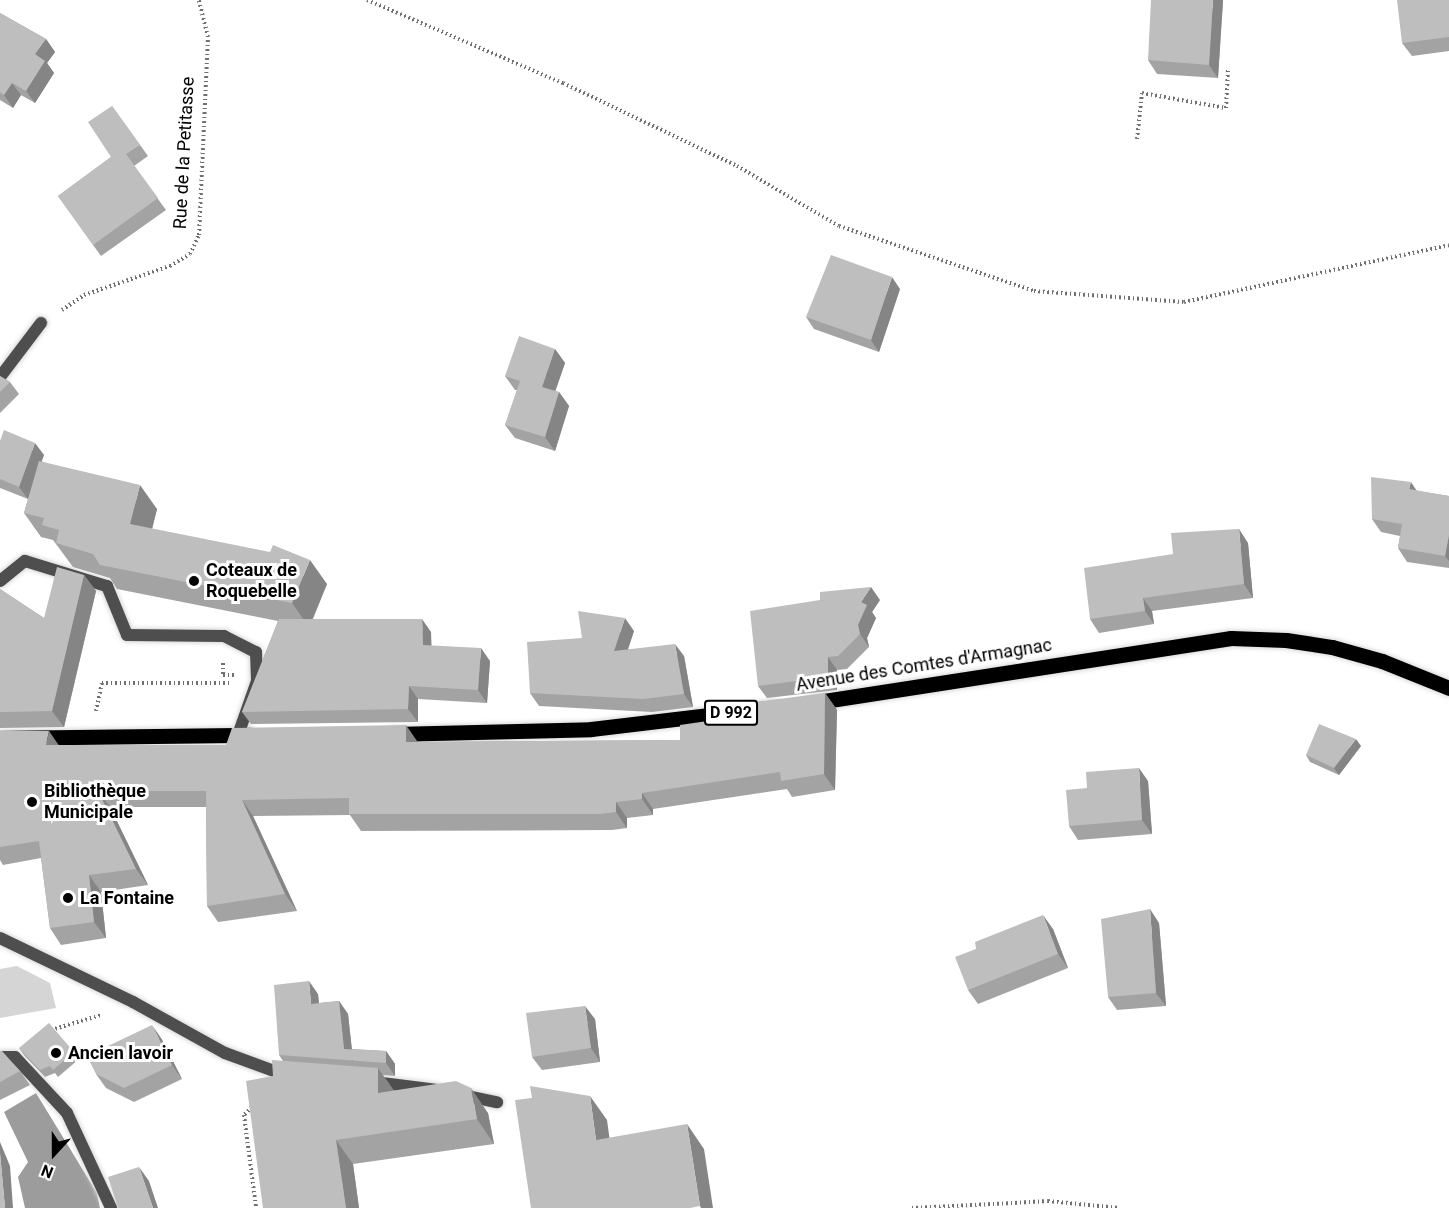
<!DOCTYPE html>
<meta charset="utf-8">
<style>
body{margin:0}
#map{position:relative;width:1449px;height:1208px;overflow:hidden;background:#fff;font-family:Roboto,sans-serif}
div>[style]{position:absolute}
.green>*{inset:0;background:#d5d5d5}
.water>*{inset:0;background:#9c9c9c}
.path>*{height:4px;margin-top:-2px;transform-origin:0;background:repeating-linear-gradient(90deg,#707070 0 1.5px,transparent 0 4.5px)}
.roads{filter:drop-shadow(0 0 2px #dbdbdb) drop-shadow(0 0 2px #dbdbdb)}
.lane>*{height:12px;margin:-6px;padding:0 6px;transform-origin:6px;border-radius:6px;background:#4e4e4e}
.street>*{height:12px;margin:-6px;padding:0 6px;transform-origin:6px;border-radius:6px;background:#4e4e4e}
.primary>*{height:15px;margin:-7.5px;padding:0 7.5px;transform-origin:7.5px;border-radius:7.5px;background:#000}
.wall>*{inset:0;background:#a3a3a3}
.shaded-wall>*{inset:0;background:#858585}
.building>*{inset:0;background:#bebebe}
.dots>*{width:16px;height:16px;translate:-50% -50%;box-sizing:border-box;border:3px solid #fff;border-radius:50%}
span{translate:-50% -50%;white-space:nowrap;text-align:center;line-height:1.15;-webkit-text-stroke:6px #fff;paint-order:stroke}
.shield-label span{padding:2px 4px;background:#fff;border:2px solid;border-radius:4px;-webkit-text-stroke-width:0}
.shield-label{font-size:16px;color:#000;font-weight:700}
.street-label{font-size:18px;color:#000}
.poi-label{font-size:18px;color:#000;font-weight:700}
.left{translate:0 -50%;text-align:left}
.north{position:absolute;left:24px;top:1124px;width:60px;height:60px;-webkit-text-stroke:4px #fff;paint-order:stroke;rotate:201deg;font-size:16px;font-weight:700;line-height:24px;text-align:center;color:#000}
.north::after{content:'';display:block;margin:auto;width:21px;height:27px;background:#000;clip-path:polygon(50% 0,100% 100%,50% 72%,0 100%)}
</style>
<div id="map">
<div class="green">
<div style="clip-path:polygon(17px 966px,50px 983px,56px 1008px,0 1018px,0 969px)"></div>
</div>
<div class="water">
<div style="clip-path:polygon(36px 1093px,97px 1193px,100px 1208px,25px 1208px,18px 1177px,28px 1162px,4px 1112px)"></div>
</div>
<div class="path">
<div style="left:367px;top:0;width:213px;rotate:23deg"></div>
<div style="left:563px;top:83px;width:193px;rotate:25.5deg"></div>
<div style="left:737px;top:166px;width:118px;rotate:30.5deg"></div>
<div style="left:839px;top:226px;width:206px;rotate:18.4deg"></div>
<div style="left:1034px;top:291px;width:150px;rotate:4.2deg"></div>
<div style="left:1184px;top:302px;width:271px;rotate:-12.1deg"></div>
<div style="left:1137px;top:139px;width:46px;rotate:-83.8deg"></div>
<div style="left:1142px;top:93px;width:85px;rotate:10.1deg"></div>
<div style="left:1226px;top:108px;width:38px;rotate:-87deg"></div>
<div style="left:62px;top:310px;width:27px;rotate:-34deg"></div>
<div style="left:84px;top:295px;width:91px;rotate:-18.6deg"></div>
<div style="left:170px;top:266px;width:23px;rotate:-31deg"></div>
<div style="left:190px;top:254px;width:21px;rotate:-65deg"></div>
<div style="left:199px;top:235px;width:198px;rotate:-87.4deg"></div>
<div style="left:208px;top:37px;width:38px;rotate:-104deg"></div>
<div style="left:223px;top:663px;width:12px;rotate:90deg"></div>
<div style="left:223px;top:675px;width:11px"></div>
<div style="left:96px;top:711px;width:29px;rotate:-78deg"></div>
<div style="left:102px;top:683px;width:129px"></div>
<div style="left:51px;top:1030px;width:52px;rotate:-16.7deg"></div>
<div style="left:252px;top:1107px;width:11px;rotate:135deg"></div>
<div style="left:244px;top:1115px;width:94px;rotate:82.6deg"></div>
<div style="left:912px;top:1208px;width:136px;rotate:-2.9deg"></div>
<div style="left:1048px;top:1201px;width:72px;rotate:5.6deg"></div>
</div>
<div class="roads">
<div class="lane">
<div style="left:0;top:581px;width:32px;rotate:-39deg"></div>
<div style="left:25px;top:561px;width:86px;rotate:17deg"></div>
<div style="left:107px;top:586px;width:53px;rotate:67.8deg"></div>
<div style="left:127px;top:635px;width:97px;rotate:0.6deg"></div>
<div style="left:224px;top:636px;width:36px;rotate:27deg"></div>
<div style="left:256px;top:652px;width:29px;rotate:88deg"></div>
<div style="left:257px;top:681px;width:57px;rotate:109.4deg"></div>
<div style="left:0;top:938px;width:148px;rotate:25.7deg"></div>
<div style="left:133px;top:1002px;width:105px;rotate:29deg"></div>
<div style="left:225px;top:1053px;width:67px;rotate:20.1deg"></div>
<div style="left:374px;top:1082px;width:64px;rotate:7.2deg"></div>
<div style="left:463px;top:1095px;width:35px;rotate:12deg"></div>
</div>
<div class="street">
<div style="left:0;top:377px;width:68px;rotate:-52.8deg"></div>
<div style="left:0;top:1057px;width:15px"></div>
<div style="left:15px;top:1057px;width:76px;rotate:47.1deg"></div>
<div style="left:67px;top:1113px;width:105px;rotate:65.1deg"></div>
</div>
<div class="primary">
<div style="left:811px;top:703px;width:425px;rotate:-8.8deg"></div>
<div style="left:1231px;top:638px;width:55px;rotate:2.1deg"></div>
<div style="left:1286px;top:640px;width:47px;rotate:8.7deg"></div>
<div style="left:1332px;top:647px;width:52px;rotate:15.6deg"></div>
<div style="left:1382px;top:661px;width:72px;rotate:21.9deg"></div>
<div style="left:393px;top:734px;width:198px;rotate:-1.4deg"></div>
<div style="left:591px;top:729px;width:185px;rotate:-6.8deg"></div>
<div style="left:0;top:738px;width:249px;rotate:-0.7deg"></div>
</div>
</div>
<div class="wall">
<div style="clip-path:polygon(1223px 0,1218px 78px,1157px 74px,1148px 60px)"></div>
<div style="clip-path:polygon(1449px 0,1449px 51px,1412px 56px,1402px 43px)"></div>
<div style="clip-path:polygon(0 13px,46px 39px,55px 52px,47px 63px,54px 73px,35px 103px,21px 95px,13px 108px,0 100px)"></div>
<div style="clip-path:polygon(112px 106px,148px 156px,134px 166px,166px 210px,101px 256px,58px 196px,111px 157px)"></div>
<div style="clip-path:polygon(900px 289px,879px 352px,814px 329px,806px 317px)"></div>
<div style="clip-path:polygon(555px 349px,565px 363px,555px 391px,559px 392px,569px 406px,555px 451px,515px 438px,505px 425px,517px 390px,515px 390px,505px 376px)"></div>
<div style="clip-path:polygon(0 376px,10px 382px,19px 394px,0 413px)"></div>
<div style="clip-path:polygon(0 441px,44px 455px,41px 461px,157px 509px,152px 529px,327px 584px,313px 619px,431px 632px,431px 646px,490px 661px,487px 703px,418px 699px,418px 722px,251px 724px,242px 712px,278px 621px,117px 589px,110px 578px,73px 567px,53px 540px,41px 537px,24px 513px,28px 499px,0 488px)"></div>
<div style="clip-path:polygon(1417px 491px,1449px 496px,1449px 568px,1407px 562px,1398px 548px,1400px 536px,1381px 532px,1372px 519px)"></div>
<div style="clip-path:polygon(1248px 543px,1253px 598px,1152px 611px,1154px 624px,1099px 633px,1090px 619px)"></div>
<div style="clip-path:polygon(84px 575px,96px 591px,64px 727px,0 728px,0 589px,44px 618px)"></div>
<div style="clip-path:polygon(880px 600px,872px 612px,876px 618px,867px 638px,869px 647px,847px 669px,837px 670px,837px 690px,767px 698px,758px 686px)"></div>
<div style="clip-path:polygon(634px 631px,628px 649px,684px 656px,693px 707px,652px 712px,539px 706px,530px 693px,582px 638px)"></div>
<div style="clip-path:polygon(825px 693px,837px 710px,835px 790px,792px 797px,787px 789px,653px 809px,653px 815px,627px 818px,627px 828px,612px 830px,361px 831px,350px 815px,253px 816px,297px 911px,218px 922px,207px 906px,206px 807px,110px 807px,148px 885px,101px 892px,106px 938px,61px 945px,50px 928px,41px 858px,3px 865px,0 860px,0 731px,59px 745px,226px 745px,417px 742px,680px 740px,756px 714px)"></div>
<div style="clip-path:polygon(1361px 746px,1339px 775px,1310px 762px,1306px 755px)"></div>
<div style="clip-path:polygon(1148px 781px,1152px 834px,1078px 840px,1069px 826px,1087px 788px)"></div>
<div style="clip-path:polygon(1159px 923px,1166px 1006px,1117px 1010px,1108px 997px)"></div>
<div style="clip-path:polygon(1053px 929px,1068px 968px,978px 1004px,968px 990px)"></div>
<div style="clip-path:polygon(318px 994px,319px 1003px,339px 1001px,348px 1014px,352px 1049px,386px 1051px,395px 1064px,395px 1076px,383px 1075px,394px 1091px,488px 1113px,494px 1144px,353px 1164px,359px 1208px,263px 1208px,273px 1076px,283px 1061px,279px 1055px)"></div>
<div style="clip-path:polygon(595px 1019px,600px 1062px,542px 1070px,532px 1057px)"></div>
<div style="clip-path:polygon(161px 1038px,182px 1079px,134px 1102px,106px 1088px,96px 1074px)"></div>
<div style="clip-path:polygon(19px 1048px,74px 1052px,79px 1059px,58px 1077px,55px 1073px,45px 1077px,24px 1055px)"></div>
<div style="clip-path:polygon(0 1051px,20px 1071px,30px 1085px,0 1100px)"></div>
</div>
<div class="shaded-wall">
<div style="clip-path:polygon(1213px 0,1223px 0,1218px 78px,1209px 65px)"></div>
<div style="clip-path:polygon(46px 39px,55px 52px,47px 63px,54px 73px,35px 103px,26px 91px,35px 54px)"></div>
<div style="clip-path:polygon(12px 83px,21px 95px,13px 108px,4px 95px)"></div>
<div style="clip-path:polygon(892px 277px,900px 289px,879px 352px,871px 340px)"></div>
<div style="clip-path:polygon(555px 349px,565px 363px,552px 401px,542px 387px)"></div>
<div style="clip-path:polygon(559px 392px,569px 406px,555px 451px,545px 437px)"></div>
<div style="clip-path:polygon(35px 443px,44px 455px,28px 499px,19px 487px)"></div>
<div style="clip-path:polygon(1411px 482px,1420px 496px,1409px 489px)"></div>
<div style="clip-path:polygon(140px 485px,157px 509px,147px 549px,130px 524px)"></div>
<div style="clip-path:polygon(1239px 529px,1248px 543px,1253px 598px,1244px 584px)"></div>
<div style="clip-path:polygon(1449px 535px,1449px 561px,1445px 556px)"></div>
<div style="clip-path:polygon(310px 560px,327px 584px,309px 627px,292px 603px)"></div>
<div style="clip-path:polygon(84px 575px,96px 591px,64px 727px,52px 711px)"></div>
<div style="clip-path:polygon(871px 587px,880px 600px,872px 612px,876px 618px,867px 638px,869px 647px,860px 634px,858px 625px,861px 602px)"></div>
<div style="clip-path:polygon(1143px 598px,1152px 611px,1154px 624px,1145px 611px)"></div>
<div style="clip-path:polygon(625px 618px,634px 631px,623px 664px,614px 651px)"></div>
<div style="clip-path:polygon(422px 619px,431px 632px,432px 658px,423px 645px)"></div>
<div style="clip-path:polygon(675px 644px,684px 656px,693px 707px,684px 694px)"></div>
<div style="clip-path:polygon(481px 648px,490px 661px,487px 703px,478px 690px)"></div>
<div style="clip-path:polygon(828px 657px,837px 670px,837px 690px,828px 677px)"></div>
<div style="clip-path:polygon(409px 686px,418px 699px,418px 722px,408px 709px)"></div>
<div style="clip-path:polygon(825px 693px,837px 710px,835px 790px,824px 774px)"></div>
<div style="clip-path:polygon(406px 725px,417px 741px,417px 758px,406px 742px)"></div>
<div style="clip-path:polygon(49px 731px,60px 747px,46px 745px)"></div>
<div style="clip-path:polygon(1356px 739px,1361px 746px,1339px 775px,1334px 768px)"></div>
<div style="clip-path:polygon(1139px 768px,1148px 781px,1152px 834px,1142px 820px)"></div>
<div style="clip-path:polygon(98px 791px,110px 807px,148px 885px,136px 869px)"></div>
<div style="clip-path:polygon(642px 793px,653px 809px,653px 815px,642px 799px)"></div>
<div style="clip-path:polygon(242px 800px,253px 816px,297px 911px,285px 894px)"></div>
<div style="clip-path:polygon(616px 802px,627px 818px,627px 828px,616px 812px)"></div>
<div style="clip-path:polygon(89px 875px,101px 892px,106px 938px,94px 922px)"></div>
<div style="clip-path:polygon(1150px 909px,1159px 923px,1166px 1006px,1156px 993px)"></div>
<div style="clip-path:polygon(1043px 915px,1053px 929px,1068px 968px,1058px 954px)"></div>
<div style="clip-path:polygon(309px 981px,318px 994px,320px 1017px,311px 1004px)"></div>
<div style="clip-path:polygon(339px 1001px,348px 1014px,353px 1062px,344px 1049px)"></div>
<div style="clip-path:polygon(585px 1006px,595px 1019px,600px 1062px,591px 1048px)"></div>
<div style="clip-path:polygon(152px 1025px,161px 1038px,182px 1079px,172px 1065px)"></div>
<div style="clip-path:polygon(386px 1051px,395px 1064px,395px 1076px,386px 1063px)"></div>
<div style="clip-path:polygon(378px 1068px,395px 1093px,378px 1093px)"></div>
<div style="clip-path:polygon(471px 1088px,488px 1113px,494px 1144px,477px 1119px)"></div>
<div style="clip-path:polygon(590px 1096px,607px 1120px,613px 1164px,596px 1140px)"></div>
<div style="clip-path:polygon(687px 1124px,704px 1149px,713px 1208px,701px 1208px,700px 1206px)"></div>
<div style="clip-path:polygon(336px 1140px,353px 1164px,359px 1208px,346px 1208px)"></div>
<div style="clip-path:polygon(0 1142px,10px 1166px,13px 1208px,5px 1208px,0 1153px)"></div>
<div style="clip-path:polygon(139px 1167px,149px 1181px,158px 1208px,153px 1208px)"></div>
</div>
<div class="building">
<div style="clip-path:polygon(1151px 0,1213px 0,1209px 65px,1148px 60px)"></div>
<div style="clip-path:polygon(1397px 0,1449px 0,1449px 37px,1402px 43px)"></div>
<div style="clip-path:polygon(0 13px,46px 39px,35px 54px,45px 61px,26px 91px,12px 83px,4px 95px,0 92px)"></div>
<div style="clip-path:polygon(112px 106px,140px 145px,126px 154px,158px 198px,93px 245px,58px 196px,111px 157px,88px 122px)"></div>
<div style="clip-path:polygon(831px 255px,892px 277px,871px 340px,806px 317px)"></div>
<div style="clip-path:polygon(519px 336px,555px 349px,542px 387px,559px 392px,545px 437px,505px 425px,520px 381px,505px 376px)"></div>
<div style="clip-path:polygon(0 376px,10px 382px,0 392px)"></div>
<div style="clip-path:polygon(4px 430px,35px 443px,19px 487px,0 479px,0 441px)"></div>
<div style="clip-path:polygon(39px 461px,140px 485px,130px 524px,270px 552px,273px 545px,310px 560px,292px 603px,100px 565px,93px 554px,56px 543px,59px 530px,42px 525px,44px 518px,24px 513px)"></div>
<div style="clip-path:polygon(1371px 477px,1411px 482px,1409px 489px,1449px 496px,1449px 535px,1445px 556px,1398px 548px,1402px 524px,1372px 519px)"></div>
<div style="clip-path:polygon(1239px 529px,1244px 584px,1143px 598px,1145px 611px,1090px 619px,1084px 568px,1173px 554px,1171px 533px)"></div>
<div style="clip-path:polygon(57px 567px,84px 575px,52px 711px,0 712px,0 589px,44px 618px)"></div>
<div style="clip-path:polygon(871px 587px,861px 602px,867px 605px,858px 625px,860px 634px,838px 656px,828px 657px,828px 677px,758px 686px,750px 611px,820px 600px,820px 592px)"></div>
<div style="clip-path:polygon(578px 611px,625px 618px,614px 651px,675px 644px,684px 694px,643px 699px,530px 693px,527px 642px,582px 638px)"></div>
<div style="clip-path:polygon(279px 619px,422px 619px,423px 645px,481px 648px,478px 690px,409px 686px,408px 709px,242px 712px)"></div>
<div style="clip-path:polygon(825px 693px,824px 774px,781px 781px,780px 772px,642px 793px,642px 799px,616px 802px,616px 812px,600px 814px,349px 814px,349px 798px,242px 800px,285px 894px,207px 906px,206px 791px,98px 791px,136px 869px,89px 875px,94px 922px,50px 928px,39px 841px,0 847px,0 731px,49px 731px,46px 745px,226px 745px,232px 728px,406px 725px,406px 742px,680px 740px,680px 725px,756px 714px,756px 702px)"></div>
<div style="clip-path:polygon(1319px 724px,1356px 739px,1334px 768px,1306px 755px)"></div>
<div style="clip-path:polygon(1139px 768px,1142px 820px,1069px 826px,1066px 790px,1087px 788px,1086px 772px)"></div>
<div style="clip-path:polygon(1150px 909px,1156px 993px,1108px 997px,1101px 919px)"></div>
<div style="clip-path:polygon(1043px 915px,1058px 954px,968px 990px,955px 957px,976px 949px,975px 942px)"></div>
<div style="clip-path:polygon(309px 981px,311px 1004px,339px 1001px,344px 1049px,386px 1051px,386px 1063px,279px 1055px,274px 985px)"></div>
<div style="clip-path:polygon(585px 1006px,591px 1048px,532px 1057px,526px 1013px)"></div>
<div style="clip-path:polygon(49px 1023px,74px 1052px,53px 1070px,50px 1066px,40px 1070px,19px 1048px)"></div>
<div style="clip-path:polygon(152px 1025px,172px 1065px,124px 1088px,96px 1074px,87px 1056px)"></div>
<div style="clip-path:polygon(0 1051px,2px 1051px,20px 1071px,0 1082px)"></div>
<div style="clip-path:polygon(272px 1060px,378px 1068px,378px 1093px,456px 1081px,471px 1088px,477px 1119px,336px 1140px,346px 1208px,263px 1208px,246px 1081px,273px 1076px)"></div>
<div style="clip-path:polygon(530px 1086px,590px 1096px,596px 1140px,687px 1124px,700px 1206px,690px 1208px,531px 1208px,515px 1100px,532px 1098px)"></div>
<div style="clip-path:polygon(0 1153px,5px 1208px,0 1208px)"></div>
<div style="clip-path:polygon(139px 1167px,153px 1208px,118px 1208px,108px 1177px)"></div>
</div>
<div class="dots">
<div style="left:194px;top:581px;background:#000"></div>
<div style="left:32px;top:802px;background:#000"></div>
<div style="left:68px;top:898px;background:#000"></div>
<div style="left:56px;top:1053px;background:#000"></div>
</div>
<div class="shield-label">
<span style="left:731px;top:713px">D 992</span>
</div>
<div class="street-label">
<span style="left:184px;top:153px;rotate:-87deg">Rue de la Petitasse</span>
<span style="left:924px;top:665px;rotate:-9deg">Avenue des Comtes d'Armagnac</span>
</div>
<div class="poi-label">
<span class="left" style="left:206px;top:581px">Coteaux de<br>Roquebelle</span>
<span class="left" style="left:44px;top:802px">Bibliothèque<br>Municipale</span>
<span class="left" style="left:80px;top:898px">La Fontaine</span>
<span class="left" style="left:68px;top:1053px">Ancien lavoir</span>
</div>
<div class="north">N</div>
</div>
